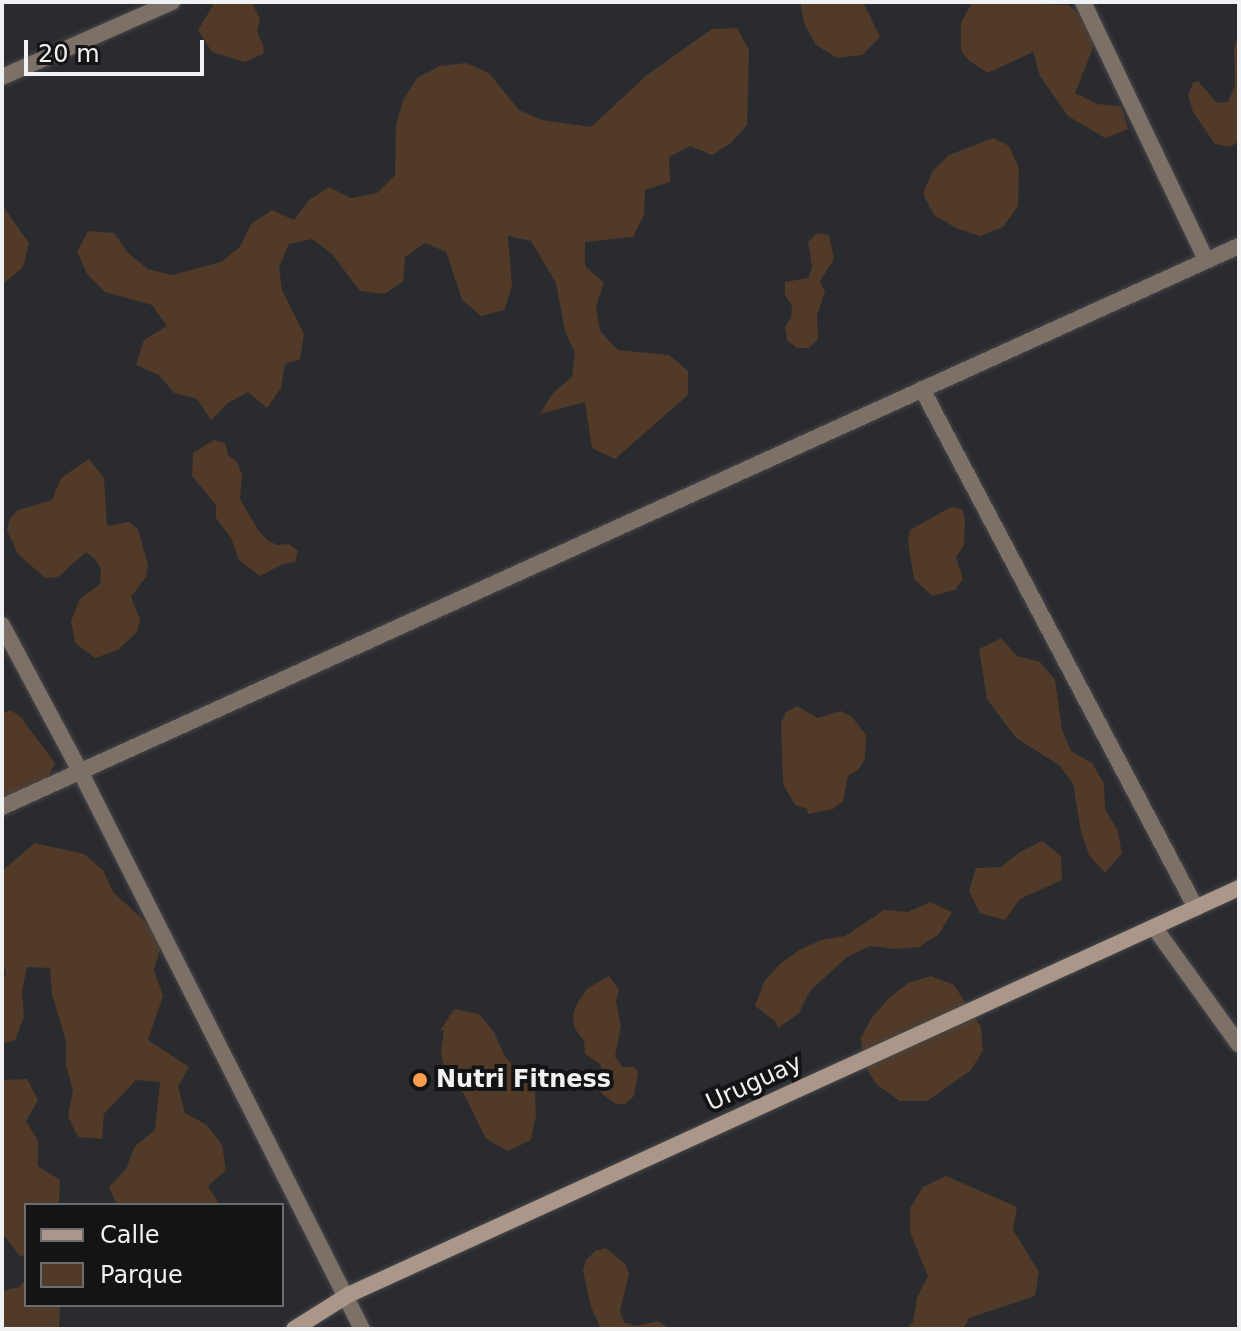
<!DOCTYPE html>
<style>
body{margin:0}
#map{position:relative;width:1241px;height:1331px;overflow:hidden;background:#2a2b2f;font-family:"DejaVu Sans",sans-serif}
div>[style]{position:absolute}
.green>*{inset:0;background:#513a28}
.roads{filter:drop-shadow(0 0 2px #46474a) drop-shadow(0 0 2px #46474a)}
.street>*{height:16px;margin:-8px;padding:0 8px;transform-origin:8px;border-radius:8px;background:#7d7067}
.secondary>*{height:16px;margin:-8px;padding:0 8px;transform-origin:8px;border-radius:8px;background:#ab9789}
.dots>*{width:22px;height:22px;translate:-50% -50%;box-sizing:border-box;border:4px solid #131415;border-radius:50%}
span{translate:-50% -50%;white-space:nowrap;text-align:center;line-height:1.15;-webkit-text-stroke:8px #131415;paint-order:stroke}
.poi-label{font-size:24px;color:#f0f1f3;font-weight:700}
.left{translate:0 -50%;text-align:left}
.street-label{font-size:24px;color:#f0f1f3}
.frame{position:absolute;inset:0;border:4px solid #f0f1f3;pointer-events:none}
.legend{position:absolute;left:24px;top:1203px;width:260px;height:104px;box-sizing:border-box;background:#131415;border:2px solid #6b6c6e;margin:0;padding:10px 14px;list-style:none;font-size:24px;color:#f0f1f3}
.legend li{display:flex;align-items:center;gap:16px;height:40px}
.legend b{width:40px;border:2px solid #6b6c6e}
.scale{position:absolute;left:24px;top:40px;width:180px;height:36px;box-sizing:border-box;border:4px solid #f0f1f3;border-top:0;padding-left:10px;font-size:24px;line-height:28px;white-space:nowrap;color:#f0f1f3;-webkit-text-stroke:6px #131415;paint-order:stroke}
</style>
<div id="map">
<div class="green">
<div style="clip-path:polygon(215px 2px,252px 3px,260px 19px,257px 31px,264px 48px,263px 54px,245px 62px,212px 52px,198px 30px)"></div>
<div style="clip-path:polygon(800px 2px,863px 2px,880px 37px,862px 55px,837px 58px,816px 45px,804px 23px)"></div>
<div style="clip-path:polygon(972px 2px,1068px 5px,1088px 21px,1094px 45px,1075px 93px,1097px 104px,1121px 106px,1128px 129px,1105px 138px,1068px 116px,1040px 76px,1033px 52px,988px 73px,968px 60px,961px 50px,961px 23px)"></div>
<div style="clip-path:polygon(737px 28px,749px 50px,747px 125px,731px 143px,712px 155px,690px 146px,669px 157px,670px 182px,645px 190px,644px 215px,633px 237px,585px 242px,585px 266px,604px 283px,596px 307px,600px 331px,618px 350px,669px 355px,688px 371px,688px 395px,615px 459px,592px 448px,585px 402px,540px 414px,553px 393px,572px 377px,575px 353px,565px 331px,556px 283px,531px 241px,508px 236px,512px 287px,504px 310px,481px 316px,462px 300px,446px 252px,425px 243px,405px 257px,403px 282px,384px 294px,360px 291px,332px 254px,312px 239px,289px 244px,279px 267px,282px 290px,304px 334px,300px 359px,285px 364px,281px 388px,267px 408px,248px 392px,228px 403px,211px 420px,197px 399px,174px 393px,159px 375px,136px 365px,144px 340px,167px 326px,152px 305px,105px 292px,87px 274px,77px 252px,88px 231px,114px 233px,128px 253px,148px 269px,172px 275px,221px 262px,240px 247px,251px 224px,272px 210px,294px 220px,309px 200px,329px 187px,351px 198px,377px 193px,395px 175px,396px 125px,403px 100px,417px 78px,440px 66px,466px 63px,489px 73px,519px 110px,542px 120px,591px 127px,647px 75px,712px 29px)"></div>
<div style="clip-path:polygon(1239px 35px,1239px 141px,1230px 147px,1215px 144px,1193px 112px,1188px 95px,1193px 83px,1198px 81px,1217px 103px,1228px 102px,1235px 85px,1234px 48px)"></div>
<div style="clip-path:polygon(993px 138px,1009px 146px,1019px 168px,1018px 206px,1003px 227px,980px 236px,956px 228px,934px 215px,923px 194px,932px 172px,949px 155px)"></div>
<div style="clip-path:polygon(2px 205px,29px 243px,23px 267px,2px 285px)"></div>
<div style="clip-path:polygon(817px 233px,829px 235px,834px 259px,820px 281px,825px 292px,817px 315px,818px 339px,809px 348px,797px 348px,787px 340px,785px 327px,791px 318px,792px 305px,785px 295px,785px 282px,808px 278px,812px 267px,808px 242px)"></div>
<div style="clip-path:polygon(214px 440px,225px 443px,228px 455px,237px 462px,242px 474px,240px 499px,258px 530px,267px 540px,277px 545px,289px 544px,298px 551px,295px 562px,283px 564px,260px 576px,239px 560px,231px 538px,216px 518px,216px 505px,192px 476px,193px 453px)"></div>
<div style="clip-path:polygon(89px 459px,104px 478px,107px 526px,129px 522px,138px 529px,148px 565px,146px 577px,131px 597px,140px 619px,137px 632px,118px 650px,95px 658px,75px 643px,71px 621px,80px 599px,100px 584px,101px 571px,96px 560px,86px 552px,58px 577px,45px 578px,18px 554px,7px 530px,10px 518px,18px 510px,52px 500px,61px 478px)"></div>
<div style="clip-path:polygon(951px 507px,962px 509px,965px 520px,964px 545px,956px 557px,963px 579px,955px 590px,932px 596px,914px 579px,908px 542px,910px 530px)"></div>
<div style="clip-path:polygon(1001px 638px,1017px 656px,1040px 662px,1055px 680px,1062px 730px,1071px 751px,1092px 763px,1104px 784px,1105px 809px,1117px 829px,1122px 853px,1105px 873px,1089px 855px,1081px 832px,1073px 784px,1059px 765px,1016px 738px,987px 699px,979px 649px)"></div>
<div style="clip-path:polygon(797px 706px,818px 718px,841px 711px,852px 717px,866px 735px,865px 759px,859px 769px,848px 776px,843px 801px,833px 809px,808px 814px,807px 809px,795px 805px,783px 784px,781px 723px,786px 712px)"></div>
<div style="clip-path:polygon(10px 710px,20px 716px,55px 763px,44px 786px,2px 800px,2px 714px)"></div>
<div style="clip-path:polygon(1042px 841px,1061px 856px,1062px 880px,1020px 899px,1005px 920px,980px 913px,969px 891px,976px 868px,1001px 867px,1020px 852px)"></div>
<div style="clip-path:polygon(35px 843px,84px 854px,103px 870px,113px 892px,149px 925px,161px 946px,154px 970px,163px 996px,148px 1040px,189px 1067px,178px 1087px,185px 1113px,207px 1125px,222px 1145px,226px 1170px,208px 1186px,220px 1205px,117px 1205px,109px 1187px,126px 1169px,135px 1146px,155px 1130px,160px 1082px,136px 1080px,104px 1114px,102px 1139px,78px 1137px,68px 1116px,73px 1090px,66px 1066px,66px 1041px,52px 994px,50px 968px,27px 967px,22px 991px,24px 1017px,15px 1040px,2px 1044px,2px 979px,6px 974px,2px 962px,2px 871px)"></div>
<div style="clip-path:polygon(930px 902px,952px 912px,939px 934px,919px 947px,894px 949px,870px 946px,847px 957px,810px 991px,799px 1013px,778px 1028px,775px 1021px,755px 1006px,764px 982px,780px 964px,799px 950px,821px 940px,845px 936px,884px 910px,908px 912px)"></div>
<div style="clip-path:polygon(609px 976px,619px 990px,616px 1001px,621px 1026px,615px 1057px,623px 1067px,634px 1067px,638px 1072px,634px 1096px,625px 1104px,616px 1104px,601px 1093px,597px 1075px,602px 1070px,600px 1064px,585px 1054px,584px 1041px,574px 1027px,573px 1014px,578px 1002px,588px 988px)"></div>
<div style="clip-path:polygon(931px 976px,954px 985px,967px 1005px,981px 1027px,983px 1051px,970px 1071px,927px 1101px,900px 1101px,876px 1084px,863px 1063px,861px 1038px,872px 1017px,889px 998px,908px 983px)"></div>
<div style="clip-path:polygon(454px 1009px,479px 1014px,494px 1032px,504px 1055px,535px 1091px,536px 1116px,531px 1140px,508px 1151px,486px 1139px,464px 1094px,446px 1077px,441px 1052px,444px 1030px,440px 1031px)"></div>
<div style="clip-path:polygon(27px 1079px,38px 1100px,26px 1121px,38px 1141px,38px 1166px,60px 1180px,59px 1205px,26px 1205px,26px 1255px,20px 1256px,2px 1233px,2px 1080px)"></div>
<div style="clip-path:polygon(946px 1176px,1017px 1207px,1013px 1230px,1039px 1272px,1035px 1296px,969px 1318px,963px 1329px,906px 1329px,913px 1322px,917px 1298px,928px 1276px,910px 1232px,910px 1208px,923px 1187px)"></div>
<div style="clip-path:polygon(606px 1248px,625px 1264px,629px 1274px,620px 1311px,624px 1322px,635px 1326px,658px 1321px,670px 1329px,601px 1329px,591px 1307px,583px 1271px,586px 1260px,595px 1251px)"></div>
<div style="clip-path:polygon(26px 1279px,26px 1305px,60px 1305px,59px 1329px,2px 1329px,2px 1291px,19px 1287px)"></div>
</div>
<div class="roads">
<div class="street">
<div style="left:1083px;top:2px;width:286px;rotate:64.5deg"></div>
<div style="left:2px;top:77px;width:186px;rotate:-23.8deg"></div>
<div style="left:922px;top:389px;width:587px;rotate:62.17deg"></div>
<div style="left:2px;top:625px;width:168px;rotate:61.9deg"></div>
<div style="left:81px;top:773px;width:623px;rotate:63.19deg"></div>
<div style="left:2px;top:807px;width:1358px;rotate:-24.4deg"></div>
<div style="left:1154px;top:927px;width:145px;rotate:54.2deg"></div>
</div>
<div class="secondary">
<div style="left:294px;top:1329px;width:64px;rotate:-32.2deg"></div>
<div style="left:348px;top:1295px;width:980px;rotate:-24.55deg"></div>
</div>
</div>
<div class="dots">
<div style="left:420px;top:1080px;background:#fb9e51"></div>
</div>
<div class="poi-label">
<span class="left" style="left:436px;top:1080px">Nutri Fitness</span>
</div>
<div class="street-label">
<span style="left:754px;top:1083px;rotate:-25deg">Uruguay</span>
</div>
<div class="frame"></div>
<ul class="legend">
<li><b style="height:10px;background:#ab9789"></b>Calle</li>
<li><b style="height:22px;background:#513a28"></b>Parque</li>
</ul>
<div class="scale">20 m</div>
</div>
